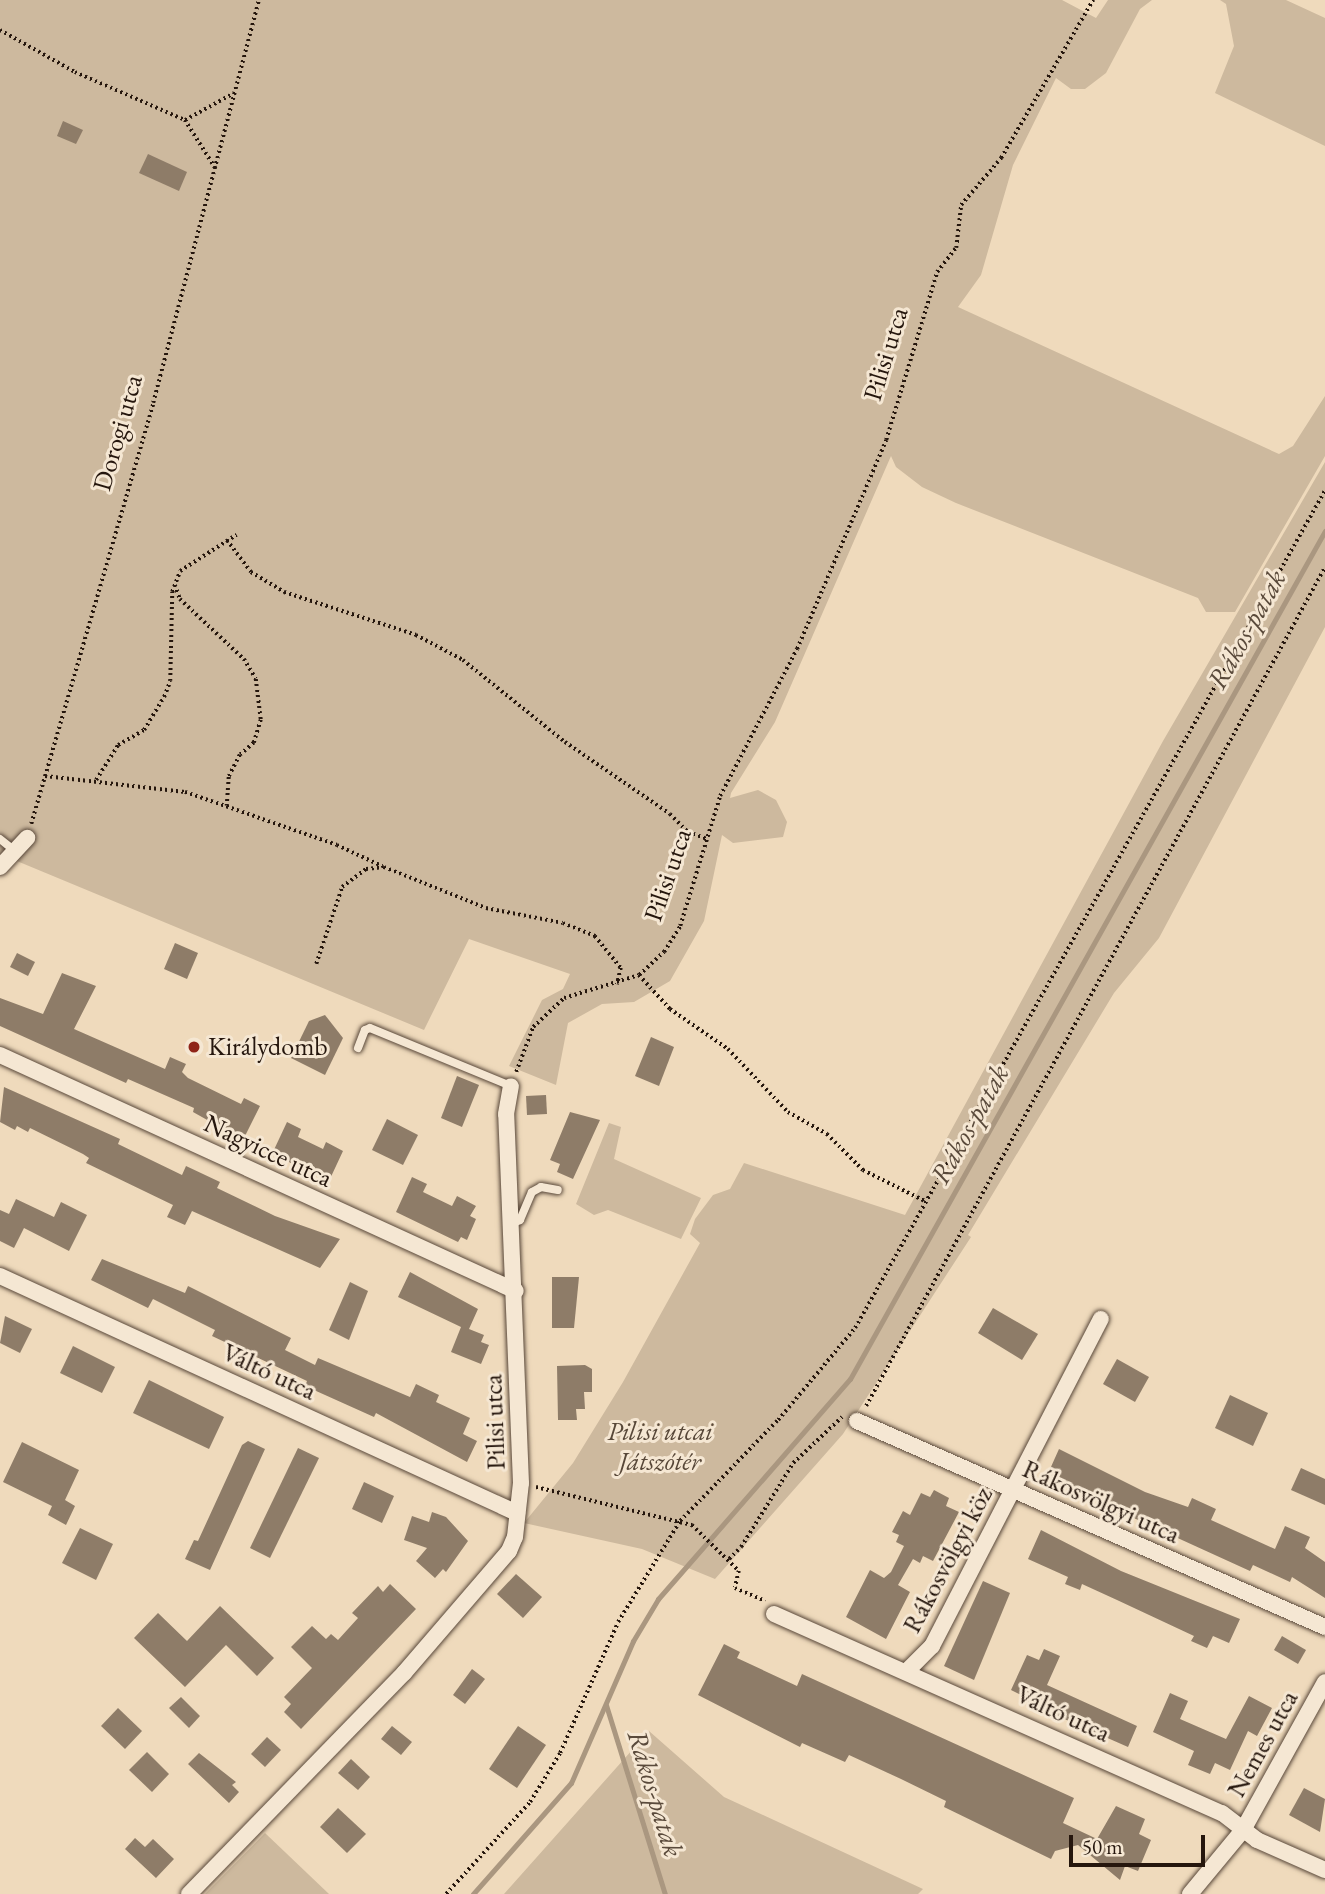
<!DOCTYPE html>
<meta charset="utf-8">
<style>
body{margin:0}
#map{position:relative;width:1325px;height:1894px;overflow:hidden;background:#efdabc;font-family:"EB Garamond",serif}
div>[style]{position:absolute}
.green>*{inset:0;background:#cdb99e}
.stream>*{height:5px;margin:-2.5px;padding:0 2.5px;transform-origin:2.5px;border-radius:2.5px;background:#aa9780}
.building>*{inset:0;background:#8e7c68}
.path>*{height:3.5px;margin-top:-1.75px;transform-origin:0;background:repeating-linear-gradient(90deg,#25160d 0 2px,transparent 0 5.5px)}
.roads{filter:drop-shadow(0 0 2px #584739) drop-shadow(0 0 2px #584739)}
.service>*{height:8px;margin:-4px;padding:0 4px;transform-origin:4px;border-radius:4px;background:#f5e7d3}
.minor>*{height:16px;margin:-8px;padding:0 8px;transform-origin:8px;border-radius:8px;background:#f5e7d3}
.dots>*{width:19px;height:19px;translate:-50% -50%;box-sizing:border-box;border:4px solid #f5e7d3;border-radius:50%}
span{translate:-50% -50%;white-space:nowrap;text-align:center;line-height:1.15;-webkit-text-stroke:6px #f5e7d3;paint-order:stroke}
.street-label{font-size:26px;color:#25160d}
.poi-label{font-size:26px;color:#25160d}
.left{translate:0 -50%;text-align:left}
.park-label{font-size:26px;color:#574738;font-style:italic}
.water-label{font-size:28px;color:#5a4a3b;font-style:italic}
.scale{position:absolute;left:1069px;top:1835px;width:136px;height:32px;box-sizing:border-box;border:4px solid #25160d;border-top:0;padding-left:9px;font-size:21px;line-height:24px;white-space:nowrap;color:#25160d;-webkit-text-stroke:5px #f5e7d3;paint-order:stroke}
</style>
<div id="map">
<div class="green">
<div style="clip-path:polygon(0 0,1062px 0,1096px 18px,1108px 0,1152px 0,1140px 9px,1106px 73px,1085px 89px,1071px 89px,1056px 78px,1013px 165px,981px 275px,958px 307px,1279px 454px,1293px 446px,1325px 396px,1325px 456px,1235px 612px,1206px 612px,1198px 598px,956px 503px,922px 487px,896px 467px,891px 456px,775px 722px,731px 793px,730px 798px,758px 790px,776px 800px,787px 822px,783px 837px,733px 843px,722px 835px,704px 921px,670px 981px,634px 1002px,602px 1004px,568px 1023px,556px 1085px,509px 1066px,542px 1000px,563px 989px,570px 974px,469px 939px,424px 1030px,0 854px)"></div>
<div style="clip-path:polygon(1220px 0,1286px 0,1325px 18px,1325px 146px,1215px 93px,1234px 46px,1226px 4px)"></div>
<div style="clip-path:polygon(1325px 462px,1325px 627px,1159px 938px,1114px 993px,968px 1235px,971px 1237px,843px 1434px,715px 1579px,642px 1549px,524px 1523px,573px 1463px,623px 1382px,700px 1243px,690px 1234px,695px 1219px,713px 1195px,730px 1189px,744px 1163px,905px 1215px,1163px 741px)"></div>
<div style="clip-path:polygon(609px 1123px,621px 1127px,614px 1159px,701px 1198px,681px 1239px,608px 1210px,594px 1215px,576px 1204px)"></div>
<div style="clip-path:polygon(649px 1731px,724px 1797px,923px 1889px,918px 1894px,504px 1894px)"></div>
<div style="clip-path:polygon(265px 1833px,329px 1894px,205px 1894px)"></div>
</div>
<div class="stream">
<div style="left:606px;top:1705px;width:198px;rotate:72.7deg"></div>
<div style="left:473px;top:1894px;width:148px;rotate:-48.6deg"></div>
<div style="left:571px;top:1783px;width:155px;rotate:-66.4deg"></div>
<div style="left:633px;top:1641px;width:49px;rotate:-59.2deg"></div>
<div style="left:658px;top:1599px;width:292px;rotate:-48.9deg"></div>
<div style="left:850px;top:1379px;width:972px;rotate:-60.75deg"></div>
</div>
<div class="building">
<div style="clip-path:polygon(63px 121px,83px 130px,76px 144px,57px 136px)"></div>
<div style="clip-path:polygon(148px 154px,187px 172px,179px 191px,139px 173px)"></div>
<div style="clip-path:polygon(175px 943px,198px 953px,187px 979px,164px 969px)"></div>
<div style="clip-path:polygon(17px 953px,35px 962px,28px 976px,10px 967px)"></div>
<div style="clip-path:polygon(62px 973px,96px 986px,74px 1029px,165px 1069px,170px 1057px,186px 1064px,182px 1072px,188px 1078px,241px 1104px,244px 1098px,260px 1106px,243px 1140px,193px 1112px,194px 1108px,128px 1079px,126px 1083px,0 1026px,0 998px,43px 1014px)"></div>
<div style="clip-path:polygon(325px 1015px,343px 1038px,325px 1075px,291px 1058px,309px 1021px)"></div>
<div style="clip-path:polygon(651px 1037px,674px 1047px,659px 1086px,635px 1076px)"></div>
<div style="clip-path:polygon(457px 1076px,479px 1085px,462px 1127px,441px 1118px)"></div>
<div style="clip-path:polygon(4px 1087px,120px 1139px,118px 1144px,182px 1175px,186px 1166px,220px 1182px,217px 1188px,275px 1216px,340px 1239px,320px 1268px,192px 1211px,185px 1225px,167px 1217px,173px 1205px,86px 1163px,89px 1158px,83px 1154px,30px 1128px,28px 1132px,17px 1126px,15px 1130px,0 1122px)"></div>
<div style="clip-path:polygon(546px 1095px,547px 1114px,527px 1115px,526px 1096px)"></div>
<div style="clip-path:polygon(570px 1112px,600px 1120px,573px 1179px,557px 1172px,560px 1164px,550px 1160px)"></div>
<div style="clip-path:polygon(387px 1119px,418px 1135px,403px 1165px,372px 1150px)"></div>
<div style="clip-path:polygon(287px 1122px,301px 1129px,298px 1137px,323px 1149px,326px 1142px,343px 1151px,329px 1181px,272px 1154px)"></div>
<div style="clip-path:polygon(412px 1177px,427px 1184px,423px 1192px,452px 1206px,457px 1196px,476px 1206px,470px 1216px,476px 1219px,467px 1240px,461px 1237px,458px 1242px,396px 1212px)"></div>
<div style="clip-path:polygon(16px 1199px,54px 1217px,61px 1202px,87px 1215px,69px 1251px,24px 1228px,14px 1248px,0 1241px,0 1210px,9px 1214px)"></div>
<div style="clip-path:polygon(102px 1259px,185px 1293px,188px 1286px,212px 1298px,291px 1338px,285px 1350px,315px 1365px,318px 1358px,410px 1397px,416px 1384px,439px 1395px,436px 1402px,470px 1418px,463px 1434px,477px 1441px,467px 1462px,376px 1413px,374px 1417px,305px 1386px,307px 1381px,212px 1336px,215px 1330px,153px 1299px,148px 1308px,91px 1280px)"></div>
<div style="clip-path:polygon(410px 1272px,478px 1309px,469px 1329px,484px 1335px,481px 1342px,489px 1345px,481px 1364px,451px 1352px,461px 1327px,398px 1297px)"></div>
<div style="clip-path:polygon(552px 1277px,579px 1277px,574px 1328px,552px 1328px)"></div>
<div style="clip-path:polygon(350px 1282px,368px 1291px,349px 1340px,329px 1330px)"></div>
<div style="clip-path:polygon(993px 1308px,1038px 1334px,1022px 1360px,978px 1333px)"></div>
<div style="clip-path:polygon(5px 1316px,32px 1329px,20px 1353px,0 1343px)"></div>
<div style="clip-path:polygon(73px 1346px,115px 1367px,102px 1393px,60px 1373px)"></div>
<div style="clip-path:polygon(1117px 1359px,1149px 1377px,1135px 1402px,1103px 1384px)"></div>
<div style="clip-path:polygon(585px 1365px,592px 1369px,592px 1392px,584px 1392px,585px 1409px,576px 1409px,577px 1420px,558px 1420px,557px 1366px)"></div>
<div style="clip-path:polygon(149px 1380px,224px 1417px,209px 1449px,133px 1413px)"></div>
<div style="clip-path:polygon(1230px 1395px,1268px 1413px,1253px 1446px,1215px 1428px)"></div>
<div style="clip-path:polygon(248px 1441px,265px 1449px,210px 1570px,185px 1559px,194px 1540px,198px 1541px,242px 1445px)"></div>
<div style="clip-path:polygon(22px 1442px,79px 1470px,65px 1500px,75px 1506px,66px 1525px,48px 1515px,52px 1506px,3px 1482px)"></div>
<div style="clip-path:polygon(298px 1448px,319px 1458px,270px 1558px,250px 1548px)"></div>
<div style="clip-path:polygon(1059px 1449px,1145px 1492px,1188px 1507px,1192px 1498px,1216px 1509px,1211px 1520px,1275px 1549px,1285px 1526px,1310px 1537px,1305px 1548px,1325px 1562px,1325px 1598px,1292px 1577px,1290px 1582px,1253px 1565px,1250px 1571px,1046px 1478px)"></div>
<div style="clip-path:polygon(1301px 1468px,1325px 1479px,1325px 1505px,1291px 1490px)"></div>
<div style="clip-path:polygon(364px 1482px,394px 1496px,382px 1523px,352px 1509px)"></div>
<div style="clip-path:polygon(934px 1490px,949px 1498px,946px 1506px,959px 1512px,933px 1561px,923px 1556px,920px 1563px,913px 1559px,898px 1585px,910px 1592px,886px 1639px,846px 1617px,870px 1570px,884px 1578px,891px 1572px,904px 1546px,896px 1542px,899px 1535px,892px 1532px,903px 1511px,910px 1515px,921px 1493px,930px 1497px)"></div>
<div style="clip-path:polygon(432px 1512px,446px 1517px,468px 1541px,446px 1572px,443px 1569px,435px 1578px,416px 1561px,427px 1548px,404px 1540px,412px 1516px,429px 1522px)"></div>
<div style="clip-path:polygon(80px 1528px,113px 1544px,96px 1580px,62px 1563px)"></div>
<div style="clip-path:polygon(1041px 1530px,1121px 1571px,1240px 1619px,1229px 1643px,1213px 1636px,1207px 1648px,1191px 1641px,1194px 1636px,1117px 1600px,1082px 1584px,1080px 1590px,1065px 1584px,1068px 1577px,1028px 1559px)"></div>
<div style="clip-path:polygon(516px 1574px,542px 1597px,523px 1618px,497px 1594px)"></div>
<div style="clip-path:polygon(983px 1581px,1010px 1593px,974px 1680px,944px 1666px)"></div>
<div style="clip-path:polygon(390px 1584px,416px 1609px,301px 1729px,284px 1712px,291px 1704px,284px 1697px,312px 1668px,291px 1647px,312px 1626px,326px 1639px,331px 1634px,338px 1640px,358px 1618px,352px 1613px,378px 1586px,383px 1592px)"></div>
<div style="clip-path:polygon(220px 1606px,274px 1658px,257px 1676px,226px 1645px,185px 1687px,134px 1638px,158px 1613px,187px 1641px)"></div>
<div style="clip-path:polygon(1282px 1636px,1306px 1650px,1298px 1664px,1274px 1650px)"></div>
<div style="clip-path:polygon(724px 1644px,740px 1652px,737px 1658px,797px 1686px,802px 1674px,1074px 1798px,1063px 1823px,1097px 1839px,1116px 1806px,1145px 1819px,1139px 1834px,1151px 1840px,1138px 1871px,1125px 1866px,1120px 1880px,1078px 1845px,1055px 1851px,1051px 1859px,944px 1807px,946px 1801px,901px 1779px,849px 1755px,845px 1762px,802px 1743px,800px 1747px,698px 1695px)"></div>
<div style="clip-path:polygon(1044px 1649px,1060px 1656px,1047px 1685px,1137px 1726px,1128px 1747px,1021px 1700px,1023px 1696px,1011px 1690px,1027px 1655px,1039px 1660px)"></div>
<div style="clip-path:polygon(472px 1669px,485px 1679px,465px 1704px,453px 1695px)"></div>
<div style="clip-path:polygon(1170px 1693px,1188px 1701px,1180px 1719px,1226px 1739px,1249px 1696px,1272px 1708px,1257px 1736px,1248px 1731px,1230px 1770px,1215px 1763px,1210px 1774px,1188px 1765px,1194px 1751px,1153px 1732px)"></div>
<div style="clip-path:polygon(181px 1697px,200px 1716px,189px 1728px,169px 1708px)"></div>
<div style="clip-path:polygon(118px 1708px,142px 1731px,125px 1749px,101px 1726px)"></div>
<div style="clip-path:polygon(392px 1726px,412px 1742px,401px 1755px,381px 1739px)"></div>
<div style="clip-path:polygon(518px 1726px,546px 1745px,517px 1788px,489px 1769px)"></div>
<div style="clip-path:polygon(267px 1737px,281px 1750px,265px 1767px,251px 1754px)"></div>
<div style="clip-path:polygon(147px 1752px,169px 1774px,152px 1792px,129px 1770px)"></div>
<div style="clip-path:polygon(199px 1753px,236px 1782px,232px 1785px,239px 1792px,229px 1803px,188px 1764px)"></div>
<div style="clip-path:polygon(351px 1759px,370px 1777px,358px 1790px,338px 1773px)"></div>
<div style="clip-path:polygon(1304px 1788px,1325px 1799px,1320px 1832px,1289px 1815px)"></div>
<div style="clip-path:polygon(338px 1808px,366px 1834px,347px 1853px,320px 1827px)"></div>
<div style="clip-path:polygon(135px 1838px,145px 1847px,153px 1839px,174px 1859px,156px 1878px,125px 1849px)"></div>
</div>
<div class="path">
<div style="left:0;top:30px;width:86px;rotate:29.2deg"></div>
<div style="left:75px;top:72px;width:120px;rotate:23.6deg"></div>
<div style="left:185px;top:120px;width:58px;rotate:57.7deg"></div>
<div style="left:185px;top:120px;width:56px;rotate:-28.9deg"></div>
<div style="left:227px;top:540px;width:40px;rotate:53deg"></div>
<div style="left:251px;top:572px;width:39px;rotate:31deg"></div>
<div style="left:284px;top:592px;width:139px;rotate:18deg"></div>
<div style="left:416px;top:635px;width:53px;rotate:28deg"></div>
<div style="left:463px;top:660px;width:131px;rotate:38.8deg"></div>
<div style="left:565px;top:742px;width:127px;rotate:34.4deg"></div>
<div style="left:670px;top:814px;width:25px;rotate:45deg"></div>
<div style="left:688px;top:832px;width:20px;rotate:20deg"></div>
<div style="left:175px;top:585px;width:15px;rotate:70deg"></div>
<div style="left:180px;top:599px;width:88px;rotate:43.2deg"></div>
<div style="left:244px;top:659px;width:23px;rotate:59deg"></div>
<div style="left:256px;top:679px;width:41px;rotate:83deg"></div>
<div style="left:261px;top:720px;width:24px;rotate:107deg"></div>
<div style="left:254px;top:743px;width:18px;rotate:139deg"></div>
<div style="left:240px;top:755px;width:25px;rotate:117deg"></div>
<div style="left:229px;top:777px;width:29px;rotate:94deg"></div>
<div style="left:45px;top:776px;width:141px;rotate:6.5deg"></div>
<div style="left:185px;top:792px;width:161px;rotate:19.2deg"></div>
<div style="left:337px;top:845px;width:50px;rotate:25deg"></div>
<div style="left:96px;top:780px;width:41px;rotate:-57.8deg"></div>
<div style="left:118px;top:745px;width:30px;rotate:-30deg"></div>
<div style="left:144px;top:730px;width:39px;rotate:-59deg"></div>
<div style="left:164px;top:697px;width:17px;rotate:-69deg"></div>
<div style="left:170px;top:681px;width:89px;rotate:-88.7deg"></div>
<div style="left:172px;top:592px;width:22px;rotate:-69deg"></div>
<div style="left:180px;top:571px;width:67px;rotate:-32.7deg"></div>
<div style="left:31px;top:824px;width:438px;rotate:-73.8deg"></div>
<div style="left:153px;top:403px;width:417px;rotate:-75.3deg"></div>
<div style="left:316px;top:964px;width:81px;rotate:-71.3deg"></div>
<div style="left:342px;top:887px;width:30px;rotate:-37deg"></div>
<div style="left:366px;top:869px;width:18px;rotate:-6deg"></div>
<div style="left:384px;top:867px;width:110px;rotate:21.9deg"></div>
<div style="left:486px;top:908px;width:78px;rotate:11deg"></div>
<div style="left:563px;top:923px;width:35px;rotate:22deg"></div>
<div style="left:595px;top:936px;width:41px;rotate:50.9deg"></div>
<div style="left:621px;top:968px;width:17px;rotate:103deg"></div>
<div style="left:639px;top:975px;width:46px;rotate:47.6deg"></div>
<div style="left:670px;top:1009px;width:70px;rotate:34.6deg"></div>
<div style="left:728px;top:1049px;width:87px;rotate:46.4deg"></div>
<div style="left:788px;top:1112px;width:45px;rotate:29.4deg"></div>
<div style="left:827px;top:1134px;width:51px;rotate:45deg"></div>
<div style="left:863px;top:1170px;width:69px;rotate:26.6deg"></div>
<div style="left:516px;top:1072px;width:48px;rotate:-69.3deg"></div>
<div style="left:533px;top:1027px;width:42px;rotate:-43.1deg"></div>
<div style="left:564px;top:998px;width:78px;rotate:-17deg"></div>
<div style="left:639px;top:975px;width:34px;rotate:-43deg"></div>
<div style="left:664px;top:952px;width:31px;rotate:-58deg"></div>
<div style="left:680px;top:926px;width:136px;rotate:-72.9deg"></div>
<div style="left:720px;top:796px;width:166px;rotate:-62.4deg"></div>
<div style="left:797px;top:649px;width:227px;rotate:-66.9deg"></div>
<div style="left:886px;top:440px;width:176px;rotate:-73.1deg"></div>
<div style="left:937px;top:272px;width:31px;rotate:-52deg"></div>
<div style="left:956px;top:248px;width:43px;rotate:-83.4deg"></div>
<div style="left:961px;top:205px;width:62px;rotate:-49.6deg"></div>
<div style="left:1001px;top:158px;width:183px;rotate:-59.8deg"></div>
<div style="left:866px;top:1406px;width:956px;rotate:-61.32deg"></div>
<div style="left:536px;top:1487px;width:161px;rotate:13.7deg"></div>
<div style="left:692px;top:1525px;width:66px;rotate:44.4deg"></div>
<div style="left:739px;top:1571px;width:17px;rotate:103deg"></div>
<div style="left:735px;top:1588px;width:33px;rotate:23deg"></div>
<div style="left:729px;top:1559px;width:17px;rotate:-45deg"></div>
<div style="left:741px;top:1547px;width:99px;rotate:-58.2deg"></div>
<div style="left:793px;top:1463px;width:67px;rotate:-43.2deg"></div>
<div style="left:446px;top:1894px;width:125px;rotate:-47.6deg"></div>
<div style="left:530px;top:1802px;width:57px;rotate:-58.5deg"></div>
<div style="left:560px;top:1753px;width:143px;rotate:-66.1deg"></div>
<div style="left:618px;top:1622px;width:119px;rotate:-58.5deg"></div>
<div style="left:680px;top:1521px;width:141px;rotate:-45.9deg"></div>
<div style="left:778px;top:1420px;width:120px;rotate:-50.1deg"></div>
<div style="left:855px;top:1328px;width:961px;rotate:-60.71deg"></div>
</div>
<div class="roads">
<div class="service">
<div style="left:0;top:839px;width:21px;rotate:39deg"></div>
<div style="left:358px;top:1048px;width:19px;rotate:-69deg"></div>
<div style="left:365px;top:1030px;width:5px;rotate:-22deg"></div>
<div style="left:370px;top:1028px;width:152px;rotate:22.4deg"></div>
<div style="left:512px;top:1224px;width:9px;rotate:-27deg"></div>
<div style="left:520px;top:1220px;width:30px;rotate:-67deg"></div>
<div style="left:532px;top:1192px;width:10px;rotate:-29deg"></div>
<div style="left:541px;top:1187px;width:17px;rotate:10deg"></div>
</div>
<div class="minor">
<div style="left:0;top:867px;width:40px;rotate:-47deg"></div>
<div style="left:0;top:1055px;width:567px;rotate:24.58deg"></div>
<div style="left:0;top:1276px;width:569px;rotate:24.63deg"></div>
<div style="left:857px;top:1421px;width:511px;rotate:23.76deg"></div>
<div style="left:774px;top:1614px;width:490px;rotate:24deg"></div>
<div style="left:1222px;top:1813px;width:44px;rotate:37.6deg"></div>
<div style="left:1257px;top:1840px;width:74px;rotate:23.8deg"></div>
<div style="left:908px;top:1670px;width:34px;rotate:-45deg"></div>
<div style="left:932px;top:1646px;width:368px;rotate:-62.7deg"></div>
<div style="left:189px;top:1894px;width:308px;rotate:-45.8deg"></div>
<div style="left:404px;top:1673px;width:161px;rotate:-49.3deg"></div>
<div style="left:509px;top:1551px;width:15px;rotate:-67deg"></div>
<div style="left:515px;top:1537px;width:54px;rotate:-83.7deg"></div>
<div style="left:521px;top:1483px;width:369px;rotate:-92.3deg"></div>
<div style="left:506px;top:1114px;width:28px;rotate:-80deg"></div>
<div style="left:1190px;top:1894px;width:83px;rotate:-50.4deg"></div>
<div style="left:1243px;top:1830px;width:169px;rotate:-61deg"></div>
</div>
</div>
<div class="dots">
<div style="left:194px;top:1047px;background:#8f2418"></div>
</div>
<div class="street-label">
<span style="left:886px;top:354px;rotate:-73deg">Pilisi utca</span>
<span style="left:118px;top:433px;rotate:-74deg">Dorogi utca</span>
<span style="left:668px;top:875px;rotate:-71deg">Pilisi utca</span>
<span style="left:268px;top:1151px;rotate:25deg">Nagyicce utca</span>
<span style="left:269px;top:1372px;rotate:25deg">Váltó utca</span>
<span style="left:495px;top:1422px;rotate:-92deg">Pilisi utca</span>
<span style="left:1101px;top:1502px;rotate:24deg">Rákosvölgyi utca</span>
<span style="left:948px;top:1560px;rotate:-62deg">Rákosvölgyi köz</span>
<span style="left:1063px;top:1714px;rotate:25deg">Váltó utca</span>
<span style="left:1263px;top:1744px;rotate:-61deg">Nemes utca</span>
</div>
<div class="poi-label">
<span class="left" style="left:208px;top:1047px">Királydomb</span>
</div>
<div class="park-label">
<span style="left:660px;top:1447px">Pilisi utcai<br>Játszótér</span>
</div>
<div class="water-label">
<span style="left:1246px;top:629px;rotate:-61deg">Rákos-patak</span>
<span style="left:969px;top:1124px;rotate:-61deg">Rákos-patak</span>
<span style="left:656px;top:1793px;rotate:73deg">Rákos-patak</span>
</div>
<div class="scale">50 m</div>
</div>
